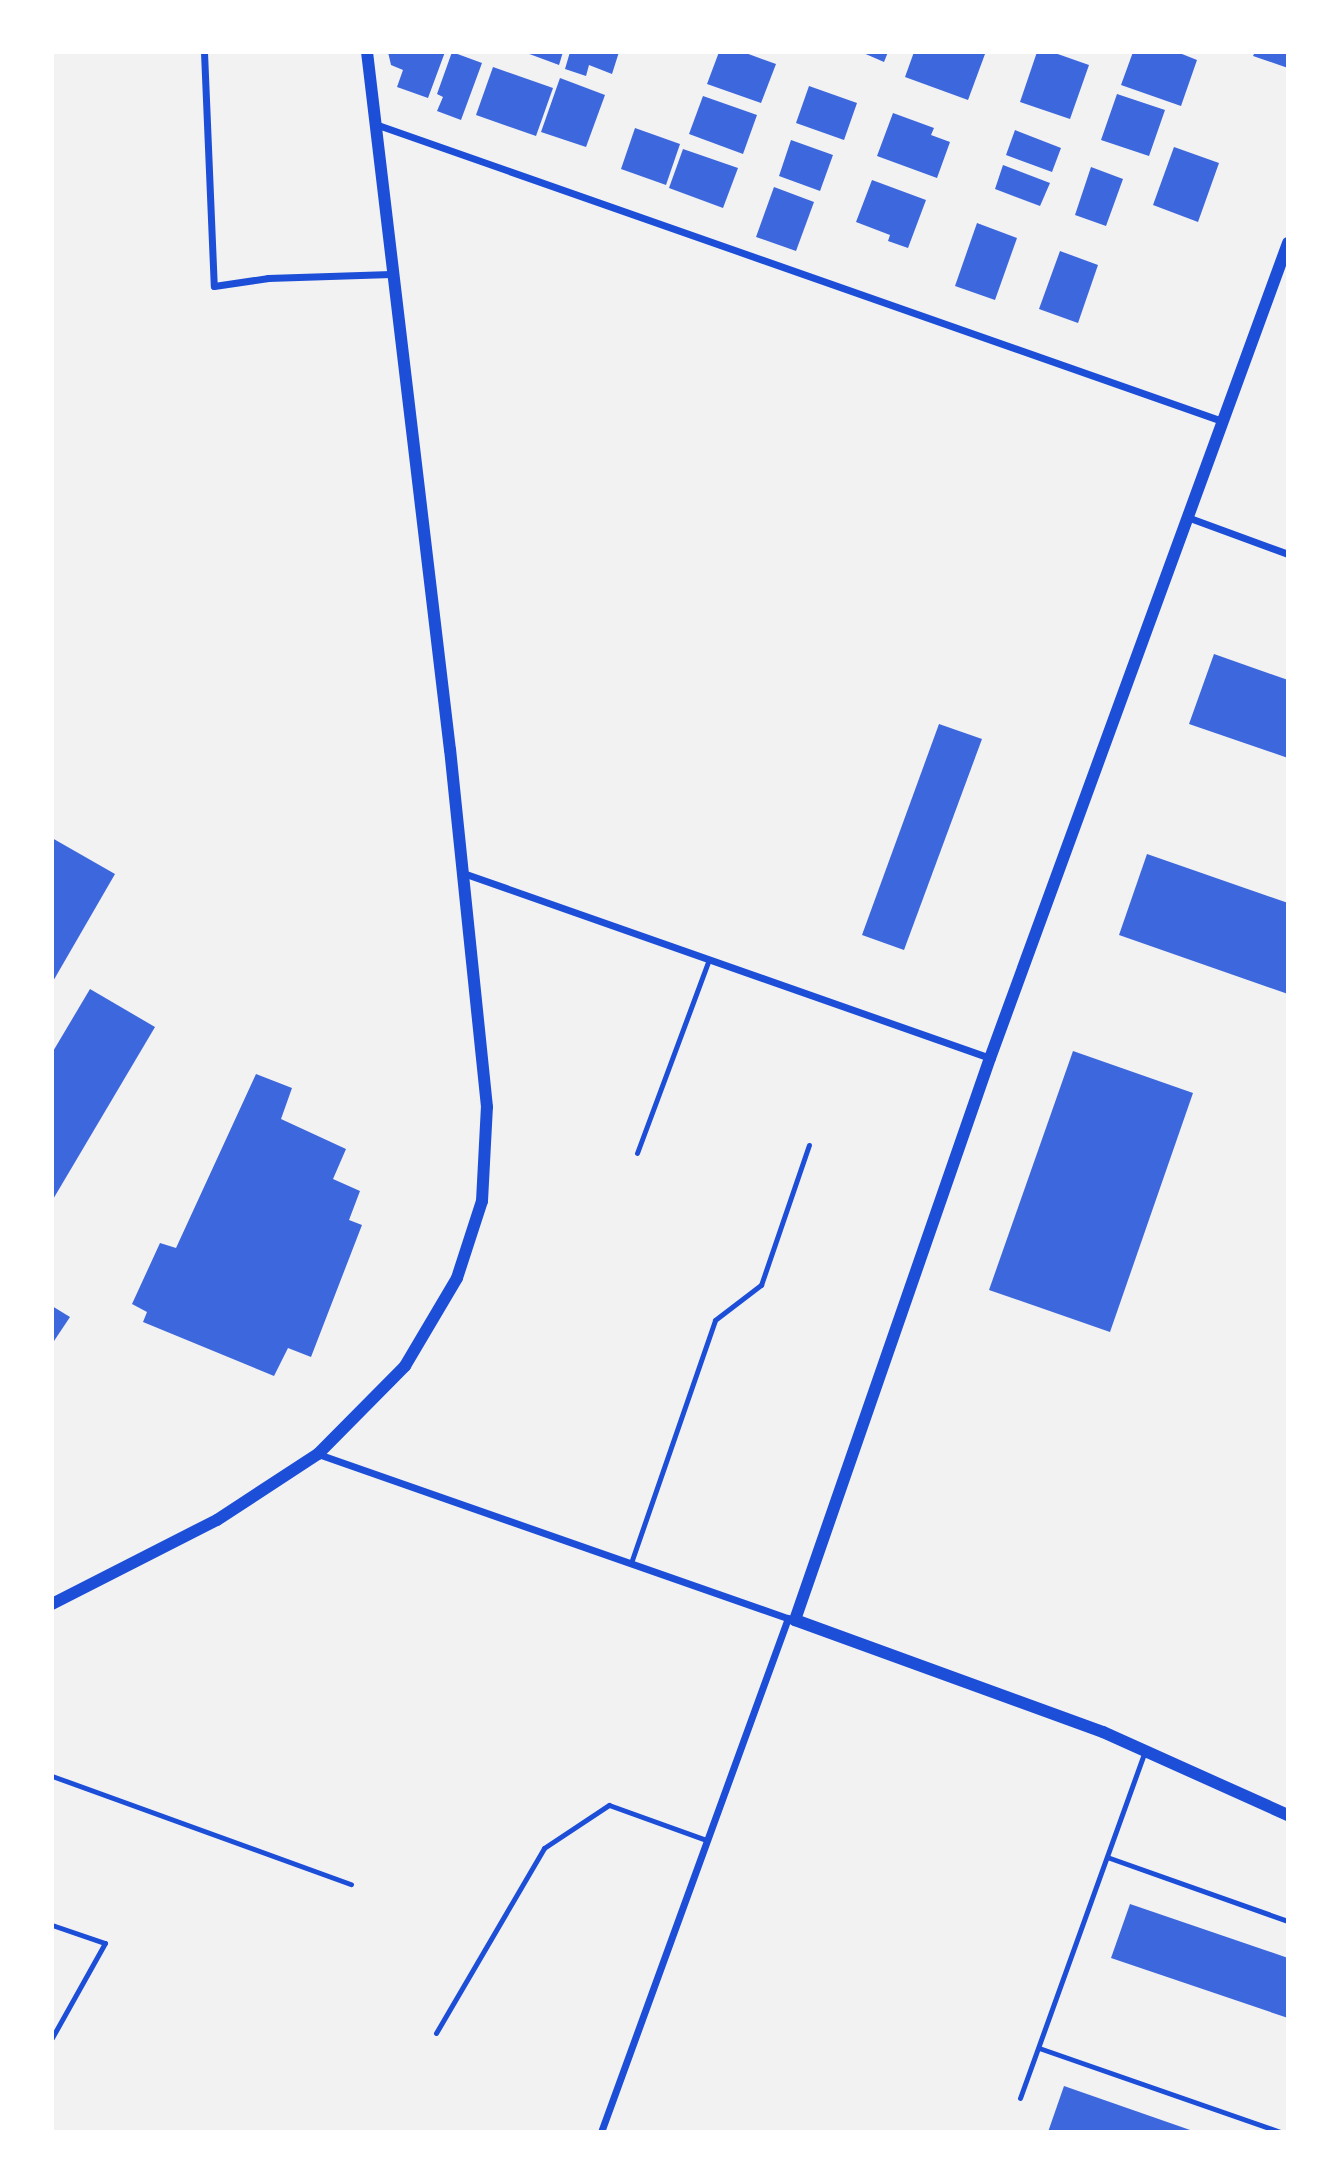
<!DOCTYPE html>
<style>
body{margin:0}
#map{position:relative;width:1340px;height:2184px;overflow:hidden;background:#f2f2f2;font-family:Figtree,sans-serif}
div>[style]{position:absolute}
.building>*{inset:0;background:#3d67dc}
.service>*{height:5px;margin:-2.5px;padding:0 2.5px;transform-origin:2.5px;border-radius:2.5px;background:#1d4ed8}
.minor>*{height:7px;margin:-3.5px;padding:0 3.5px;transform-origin:3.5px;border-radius:3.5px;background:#1d4ed8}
.tertiary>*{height:12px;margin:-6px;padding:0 6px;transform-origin:6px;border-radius:6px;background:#1d4ed8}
span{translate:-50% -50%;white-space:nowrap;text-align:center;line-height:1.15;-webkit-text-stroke:5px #fff;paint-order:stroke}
.frame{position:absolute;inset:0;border:54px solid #fff;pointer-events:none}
</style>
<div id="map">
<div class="building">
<div style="clip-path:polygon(388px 52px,445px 52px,428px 98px,397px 87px,403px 70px,391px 65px)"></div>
<div style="clip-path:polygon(452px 52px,482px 63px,461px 120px,437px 111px,443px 97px,437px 94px)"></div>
<div style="clip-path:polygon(524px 52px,563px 52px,559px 65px)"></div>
<div style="clip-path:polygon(570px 52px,619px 52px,612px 74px,589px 65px,586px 76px,565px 69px)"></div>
<div style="clip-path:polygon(719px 52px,743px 52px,776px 64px,761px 103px,707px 84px)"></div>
<div style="clip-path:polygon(861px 52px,888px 52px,884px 62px)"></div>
<div style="clip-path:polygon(914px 52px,985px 54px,968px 100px,905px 77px)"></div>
<div style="clip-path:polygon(1037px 52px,1052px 52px,1089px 65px,1070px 119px,1020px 102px)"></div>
<div style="clip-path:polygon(1133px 52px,1177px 52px,1197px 60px,1181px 106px,1121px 85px)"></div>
<div style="clip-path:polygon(1255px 52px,1288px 52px,1288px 68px,1253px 56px)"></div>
<div style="clip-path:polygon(493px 67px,553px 88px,536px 136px,476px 115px)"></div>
<div style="clip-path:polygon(560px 78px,605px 95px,586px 147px,541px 132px)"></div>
<div style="clip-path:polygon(809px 86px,857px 103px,844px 140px,796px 123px)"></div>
<div style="clip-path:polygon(1117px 94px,1165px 110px,1149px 156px,1101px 140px)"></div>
<div style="clip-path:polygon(703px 96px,757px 115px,743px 154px,689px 134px)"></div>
<div style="clip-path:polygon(893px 113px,934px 128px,931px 135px,950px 142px,937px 178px,877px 156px)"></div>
<div style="clip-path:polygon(635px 128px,680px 144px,666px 185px,621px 169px)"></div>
<div style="clip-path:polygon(1015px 130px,1061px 148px,1052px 172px,1006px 155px)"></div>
<div style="clip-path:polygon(791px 140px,833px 155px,820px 191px,779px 176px)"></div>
<div style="clip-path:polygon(1174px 147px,1219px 163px,1198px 222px,1153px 205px)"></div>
<div style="clip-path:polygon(683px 149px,738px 168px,723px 208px,669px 188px)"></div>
<div style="clip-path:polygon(1003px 165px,1050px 183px,1040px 206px,995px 189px)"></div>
<div style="clip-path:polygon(1091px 167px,1123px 179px,1106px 226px,1075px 215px)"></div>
<div style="clip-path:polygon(872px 180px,926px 200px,908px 248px,888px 241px,890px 235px,856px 222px)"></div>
<div style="clip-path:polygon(774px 187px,814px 202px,796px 251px,756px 237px)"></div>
<div style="clip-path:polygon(977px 223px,1017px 238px,995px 300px,955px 286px)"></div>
<div style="clip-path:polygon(1060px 251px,1098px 265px,1078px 323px,1039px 309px)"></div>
<div style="clip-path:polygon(1214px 654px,1288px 680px,1288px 758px,1189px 724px)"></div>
<div style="clip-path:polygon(939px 724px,982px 739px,904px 950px,862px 935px)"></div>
<div style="clip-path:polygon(52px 838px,115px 874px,52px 983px)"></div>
<div style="clip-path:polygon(1147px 854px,1288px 903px,1288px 994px,1119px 935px)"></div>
<div style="clip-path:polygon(90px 989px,155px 1027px,52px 1201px,52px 1053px)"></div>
<div style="clip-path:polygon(1073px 1051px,1193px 1093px,1110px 1332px,989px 1290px)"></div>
<div style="clip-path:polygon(256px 1074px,292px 1088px,281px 1119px,346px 1149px,333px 1179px,360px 1191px,349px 1220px,362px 1225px,311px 1357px,288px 1348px,274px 1376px,143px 1322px,147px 1312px,132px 1304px,160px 1243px,176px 1248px)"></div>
<div style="clip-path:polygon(52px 1306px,70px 1317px,52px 1344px)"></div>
<div style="clip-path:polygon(1130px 1904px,1288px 1958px,1288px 2018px,1111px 1958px)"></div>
<div style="clip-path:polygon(1064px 2086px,1193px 2131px,1193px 2132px,1048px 2132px)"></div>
</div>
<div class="service">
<div style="left:637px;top:1153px;width:207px;rotate:-69.6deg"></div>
<div style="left:632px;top:1560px;width:254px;rotate:-70.9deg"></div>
<div style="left:715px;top:1320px;width:58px;rotate:-37.3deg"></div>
<div style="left:761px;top:1285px;width:148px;rotate:-71.1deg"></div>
<div style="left:52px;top:1776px;width:318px;rotate:19.9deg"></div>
<div style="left:1107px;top:1857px;width:192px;rotate:19.5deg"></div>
<div style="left:52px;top:1925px;width:56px;rotate:18.8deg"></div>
<div style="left:105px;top:1943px;width:109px;rotate:119.2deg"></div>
<div style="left:436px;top:2033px;width:214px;rotate:-59.7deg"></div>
<div style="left:544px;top:1848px;width:78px;rotate:-33.5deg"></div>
<div style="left:609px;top:1805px;width:103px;rotate:19.8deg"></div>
<div style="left:1039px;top:2048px;width:255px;rotate:19.2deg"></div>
<div style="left:1020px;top:2098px;width:369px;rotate:-70.2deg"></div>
</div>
<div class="minor">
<div style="left:204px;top:52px;width:234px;rotate:87.6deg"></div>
<div style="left:214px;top:286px;width:55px;rotate:-8.4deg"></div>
<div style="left:268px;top:278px;width:123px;rotate:-1.9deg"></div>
<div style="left:375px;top:124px;width:898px;rotate:19.32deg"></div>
<div style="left:1187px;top:517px;width:108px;rotate:20.1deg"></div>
<div style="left:463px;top:873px;width:559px;rotate:19.34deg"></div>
<div style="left:318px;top:1454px;width:500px;rotate:19.27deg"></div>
<div style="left:601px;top:2132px;width:547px;rotate:-70.01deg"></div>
</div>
<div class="tertiary">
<div style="left:1288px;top:243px;width:868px;rotate:110.08deg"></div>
<div style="left:990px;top:1058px;width:595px;rotate:109.14deg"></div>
<div style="left:795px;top:1620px;width:328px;rotate:20deg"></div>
<div style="left:1103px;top:1732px;width:203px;rotate:24.2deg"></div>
<div style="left:52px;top:1604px;width:185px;rotate:-27deg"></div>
<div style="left:217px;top:1520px;width:121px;rotate:-33.2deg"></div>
<div style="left:318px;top:1454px;width:124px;rotate:-45.3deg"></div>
<div style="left:405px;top:1366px;width:102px;rotate:-59.4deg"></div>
<div style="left:457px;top:1278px;width:81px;rotate:-72deg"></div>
<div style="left:482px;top:1201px;width:94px;rotate:-87deg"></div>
<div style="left:487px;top:1107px;width:359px;rotate:-95.9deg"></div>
<div style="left:450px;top:750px;width:703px;rotate:-96.78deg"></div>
</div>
<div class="frame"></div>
</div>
